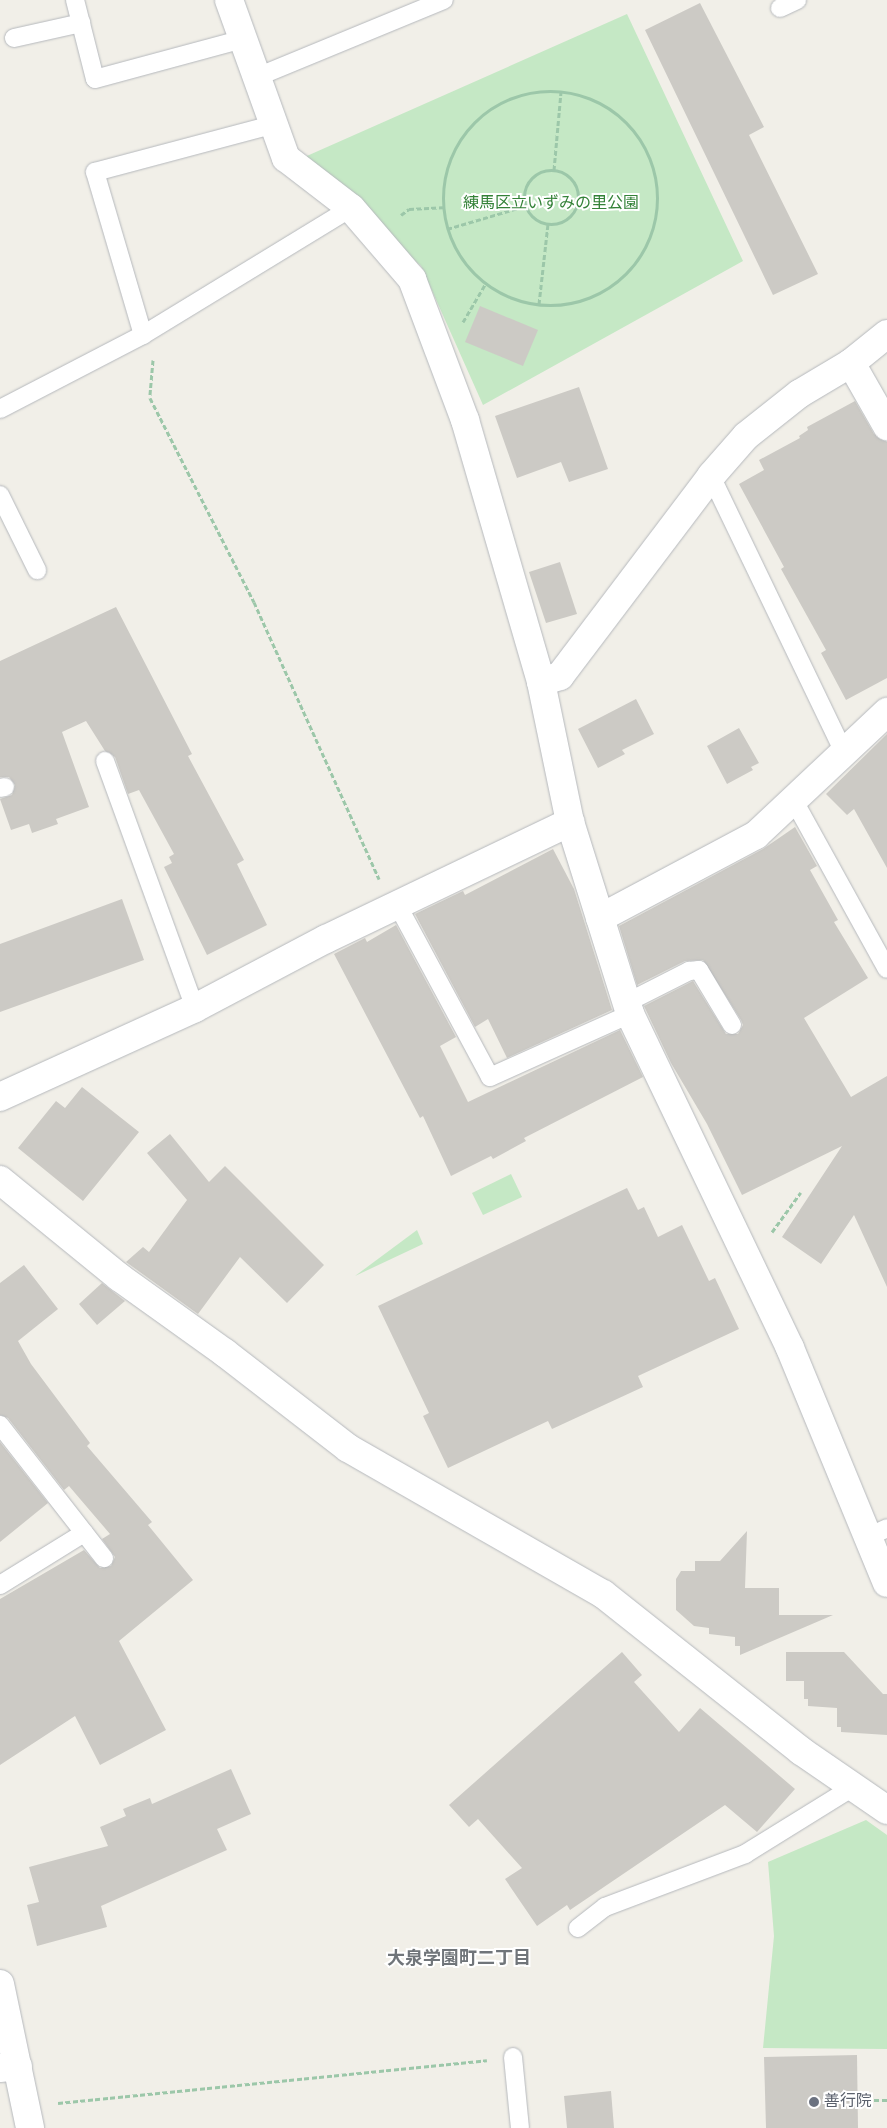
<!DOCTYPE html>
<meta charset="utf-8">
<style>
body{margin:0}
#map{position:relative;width:887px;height:2128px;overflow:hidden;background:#f1efe8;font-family:"Sofia Sans Condensed","Noto Sans JP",sans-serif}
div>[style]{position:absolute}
.green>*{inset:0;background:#c5e8c5}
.building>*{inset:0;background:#cccac5}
.path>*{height:3px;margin-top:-1.5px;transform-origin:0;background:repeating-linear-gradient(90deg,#9cc7a9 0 5px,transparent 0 7.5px)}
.path>.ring{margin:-1.5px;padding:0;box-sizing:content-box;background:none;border:3px solid #9cc7a9;border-radius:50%}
.roads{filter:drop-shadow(0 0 1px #b5b8bc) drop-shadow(0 0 1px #b5b8bc)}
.lane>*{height:18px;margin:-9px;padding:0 9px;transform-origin:9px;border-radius:9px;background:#fff}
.street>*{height:28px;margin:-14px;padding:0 14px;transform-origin:14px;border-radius:14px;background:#fff}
.secondary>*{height:28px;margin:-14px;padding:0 14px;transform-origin:14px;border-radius:14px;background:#fff}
.dots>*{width:14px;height:14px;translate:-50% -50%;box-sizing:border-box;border:2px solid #fff;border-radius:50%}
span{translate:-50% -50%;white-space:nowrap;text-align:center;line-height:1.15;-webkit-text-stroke:4px #fff;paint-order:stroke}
.park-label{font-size:16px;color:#348238}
.worship-label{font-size:16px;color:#5b616d}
.left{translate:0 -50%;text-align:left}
.neighbourhood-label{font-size:18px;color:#70757a;font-weight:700}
</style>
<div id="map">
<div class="green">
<div style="clip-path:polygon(627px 14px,743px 261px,483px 405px,421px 266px,300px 159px)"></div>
<div style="clip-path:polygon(511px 1174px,522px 1197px,483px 1215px,472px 1193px)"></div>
<div style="clip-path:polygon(417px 1230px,423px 1244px,355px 1276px)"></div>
<div style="clip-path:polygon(866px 1820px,887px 1835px,887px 2049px,763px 2048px,774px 1936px,768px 1862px)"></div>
</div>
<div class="building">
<div style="clip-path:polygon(700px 3px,764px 127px,749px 135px,818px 274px,773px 295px,645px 30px)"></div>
<div style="clip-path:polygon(480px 306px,538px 330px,523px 366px,465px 342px)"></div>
<div style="clip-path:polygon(579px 387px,608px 469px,569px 482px,561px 462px,517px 478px,495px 416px)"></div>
<div style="clip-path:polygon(855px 401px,874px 434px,887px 442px,887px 678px,846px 700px,821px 653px,826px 650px,781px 569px,784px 567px,739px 484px,764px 470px,759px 460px,800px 438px,799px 436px,808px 430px,807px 427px)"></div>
<div style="clip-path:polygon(560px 562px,577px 614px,546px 623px,529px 572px)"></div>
<div style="clip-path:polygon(116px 607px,192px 754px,188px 756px,244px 860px,237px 864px,267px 925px,207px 955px,164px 867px,172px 863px,169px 857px,174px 854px,139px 790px,128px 794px,115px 757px,105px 751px,86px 721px,62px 732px,89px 807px,56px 819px,58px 824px,32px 833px,29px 824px,11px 830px,0 799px,12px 795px,15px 785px,9px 777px,0 777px,0 661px)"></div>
<div style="clip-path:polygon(636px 699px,654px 734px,622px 750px,625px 754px,598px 768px,578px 729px)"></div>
<div style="clip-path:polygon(739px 728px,759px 763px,751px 767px,753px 770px,727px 784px,707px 746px)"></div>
<div style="clip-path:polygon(887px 734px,887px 868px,854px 809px,847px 815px,826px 794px)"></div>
<div style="clip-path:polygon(795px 827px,817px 866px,810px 870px,838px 920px,834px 922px,868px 978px,804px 1018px,851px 1097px,887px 1076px,887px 1287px,854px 1215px,821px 1264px,782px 1237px,842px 1146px,742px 1195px,707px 1124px,671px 1063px,644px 1006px,693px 981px,726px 1034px,738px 1034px,743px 1025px,741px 1020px,703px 960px,685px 961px,637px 985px,619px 926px,763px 849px)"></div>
<div style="clip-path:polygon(553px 849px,574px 889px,612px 1010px,507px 1058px,488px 1019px,475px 1027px,415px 914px,463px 891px,465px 895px)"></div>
<div style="clip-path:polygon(122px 899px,144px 960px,0 1012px,0 944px)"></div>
<div style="clip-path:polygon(396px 925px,456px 1037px,440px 1046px,468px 1102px,620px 1030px,643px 1077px,524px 1138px,526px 1141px,493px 1159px,491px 1156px,451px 1176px,423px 1116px,420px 1118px,334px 954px,365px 938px,367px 942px)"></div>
<div style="clip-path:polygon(82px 1087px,139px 1132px,83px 1201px,18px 1148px,56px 1101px,65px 1108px)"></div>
<div style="clip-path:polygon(170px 1134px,209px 1182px,225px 1166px,324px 1265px,287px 1303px,240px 1257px,198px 1314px,126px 1262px,143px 1247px,149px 1252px,187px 1200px,147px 1153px)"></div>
<div style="clip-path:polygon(627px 1188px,638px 1210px,644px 1207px,658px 1237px,682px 1225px,709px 1281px,715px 1278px,739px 1329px,638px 1376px,643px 1387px,552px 1429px,548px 1421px,448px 1468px,423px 1416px,429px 1413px,378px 1306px)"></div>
<div style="clip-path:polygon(24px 1265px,58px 1309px,18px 1341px,31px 1364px,90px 1443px,87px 1446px,152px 1522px,148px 1525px,193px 1580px,119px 1641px,166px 1730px,100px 1765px,75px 1716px,0 1765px,0 1599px,84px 1550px,100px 1568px,111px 1566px,115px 1557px,102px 1539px,110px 1534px,69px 1486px,64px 1490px,8px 1418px,0 1415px,0 1283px)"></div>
<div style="clip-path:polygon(102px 1283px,125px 1301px,97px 1325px,79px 1304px)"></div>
<div style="clip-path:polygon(0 1442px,48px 1503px,0 1542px)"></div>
<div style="clip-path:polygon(747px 1531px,745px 1588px,779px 1588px,779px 1615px,833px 1615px,740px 1655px,740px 1646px,735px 1646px,735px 1637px,709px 1634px,709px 1628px,694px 1626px,676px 1610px,676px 1579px,681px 1571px,695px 1571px,695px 1561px,720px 1561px)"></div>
<div style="clip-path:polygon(622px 1652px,642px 1675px,634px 1682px,679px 1732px,700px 1708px,795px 1789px,757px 1832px,725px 1805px,570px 1910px,567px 1905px,537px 1926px,505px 1879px,522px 1868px,478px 1819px,469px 1827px,449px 1805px)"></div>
<div style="clip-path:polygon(786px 1652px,844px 1652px,883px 1694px,887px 1694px,887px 1735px,841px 1732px,841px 1727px,837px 1727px,837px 1708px,808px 1706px,808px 1699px,804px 1699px,804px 1681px,786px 1681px)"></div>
<div style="clip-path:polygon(231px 1769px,251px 1814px,217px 1829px,227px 1850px,101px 1906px,107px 1927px,37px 1946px,27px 1905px,39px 1902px,29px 1867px,108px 1846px,100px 1827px,126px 1816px,123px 1809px,150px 1798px,152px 1804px)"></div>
<div style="clip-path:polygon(857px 2055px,858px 2128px,766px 2128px,764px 2057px)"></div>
<div style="clip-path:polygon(611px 2091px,614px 2128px,567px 2128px,564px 2096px)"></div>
</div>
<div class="path">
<div class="ring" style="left:443px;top:91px;width:211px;height:211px"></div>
<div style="left:554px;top:170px;width:78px;rotate:-84.9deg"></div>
<div class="ring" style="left:524px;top:170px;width:51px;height:51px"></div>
<div style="left:401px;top:215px;width:10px;rotate:-37deg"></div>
<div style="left:409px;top:209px;width:34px;rotate:-3deg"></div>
<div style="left:447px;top:229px;width:81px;rotate:-16.4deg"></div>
<div style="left:539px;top:304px;width:81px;rotate:-83.6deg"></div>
<div style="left:463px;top:322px;width:45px;rotate:-59.5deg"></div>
<div style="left:153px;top:360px;width:38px;rotate:95deg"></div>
<div style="left:150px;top:398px;width:229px;rotate:63deg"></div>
<div style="left:254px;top:602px;width:304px;rotate:65.7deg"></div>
<div style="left:772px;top:1232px;width:49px;rotate:-54.1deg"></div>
<div style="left:874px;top:2100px;width:13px"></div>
<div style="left:58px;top:2103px;width:431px;rotate:-5.7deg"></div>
</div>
<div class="roads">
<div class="lane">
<div style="left:75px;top:0;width:81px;rotate:75.8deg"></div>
<div style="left:95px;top:79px;width:153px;rotate:-15.1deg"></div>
<div style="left:780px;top:8px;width:19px;rotate:-25deg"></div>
<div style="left:14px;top:38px;width:69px;rotate:-12.6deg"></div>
<div style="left:257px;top:77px;width:202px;rotate:-22.4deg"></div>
<div style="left:143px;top:335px;width:170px;rotate:-106.4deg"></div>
<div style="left:95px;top:172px;width:187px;rotate:-14.9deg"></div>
<div style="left:0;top:409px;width:161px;rotate:-27.4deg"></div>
<div style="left:143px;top:335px;width:244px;rotate:-31.4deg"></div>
<div style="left:711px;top:476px;width:304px;rotate:64.3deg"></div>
<div style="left:0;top:495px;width:84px;rotate:63.7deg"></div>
<div style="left:105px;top:761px;width:263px;rotate:70deg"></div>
<div style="left:0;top:788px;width:5px;rotate:-11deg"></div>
<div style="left:793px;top:799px;width:194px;rotate:61.1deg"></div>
<div style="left:398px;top:906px;width:194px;rotate:61.7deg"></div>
<div style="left:490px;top:1077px;width:154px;rotate:-24.2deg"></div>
<div style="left:626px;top:1003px;width:71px;rotate:-26.9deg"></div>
<div style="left:689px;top:971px;width:10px;rotate:-6deg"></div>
<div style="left:699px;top:970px;width:64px;rotate:59deg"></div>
<div style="left:0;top:1425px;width:169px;rotate:52deg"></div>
<div style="left:868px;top:1537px;width:21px;rotate:-25deg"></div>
<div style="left:0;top:1585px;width:99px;rotate:-31.8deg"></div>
<div style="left:578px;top:1928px;width:34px;rotate:-38deg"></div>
<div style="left:605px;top:1907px;width:150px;rotate:-20.7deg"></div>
<div style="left:745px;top:1854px;width:127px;rotate:-31.8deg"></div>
<div style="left:513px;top:2057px;width:71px;rotate:84.4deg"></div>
</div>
<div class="street">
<div style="left:229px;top:0;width:168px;rotate:70.2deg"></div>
<div style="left:286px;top:158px;width:82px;rotate:37.6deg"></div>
<div style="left:351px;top:208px;width:94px;rotate:49.3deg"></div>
<div style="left:412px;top:279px;width:151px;rotate:69.4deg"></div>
<div style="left:465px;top:420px;width:273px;rotate:73.8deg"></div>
<div style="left:541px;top:682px;width:143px;rotate:78.3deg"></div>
<div style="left:570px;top:822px;width:201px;rotate:72.6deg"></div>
<div style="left:630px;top:1014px;width:370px;rotate:64.4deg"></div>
<div style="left:790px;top:1348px;width:254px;rotate:67.6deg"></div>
<div style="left:851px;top:363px;width:73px;rotate:60.3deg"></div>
<div style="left:541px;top:682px;width:20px;rotate:-18deg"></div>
<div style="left:560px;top:676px;width:251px;rotate:-52.9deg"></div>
<div style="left:711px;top:476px;width:53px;rotate:-48.8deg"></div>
<div style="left:746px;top:436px;width:68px;rotate:-38.4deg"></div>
<div style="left:799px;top:394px;width:61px;rotate:-30.8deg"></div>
<div style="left:851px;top:363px;width:46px;rotate:-38.9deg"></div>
<div style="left:600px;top:918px;width:177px;rotate:-28deg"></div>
<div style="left:756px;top:835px;width:180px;rotate:-43.2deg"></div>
<div style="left:0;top:1097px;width:214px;rotate:-24.5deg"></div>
<div style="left:195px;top:1008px;width:148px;rotate:-27.8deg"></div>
<div style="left:326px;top:939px;width:271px;rotate:-25.6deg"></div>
<div style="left:0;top:1180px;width:154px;rotate:39.2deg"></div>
<div style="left:119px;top:1277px;width:130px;rotate:35.6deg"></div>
<div style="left:225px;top:1353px;width:155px;rotate:37.7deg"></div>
<div style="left:348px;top:1448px;width:294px;rotate:29.8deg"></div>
<div style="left:603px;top:1594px;width:253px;rotate:38.4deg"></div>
<div style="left:801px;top:1751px;width:104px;rotate:34.5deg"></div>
<div style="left:0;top:1984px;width:147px;rotate:78.2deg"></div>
</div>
<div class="secondary">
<div style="left:0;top:2068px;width:18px;rotate:-6deg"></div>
</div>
</div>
<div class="dots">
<div style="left:814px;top:2102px;background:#6b7280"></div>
</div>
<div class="park-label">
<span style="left:551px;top:204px">練馬区立いずみの里公園</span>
</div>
<div class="worship-label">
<span class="left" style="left:824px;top:2102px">善行院</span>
</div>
<div class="neighbourhood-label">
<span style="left:459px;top:1959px">大泉学園町二丁目</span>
</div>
</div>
